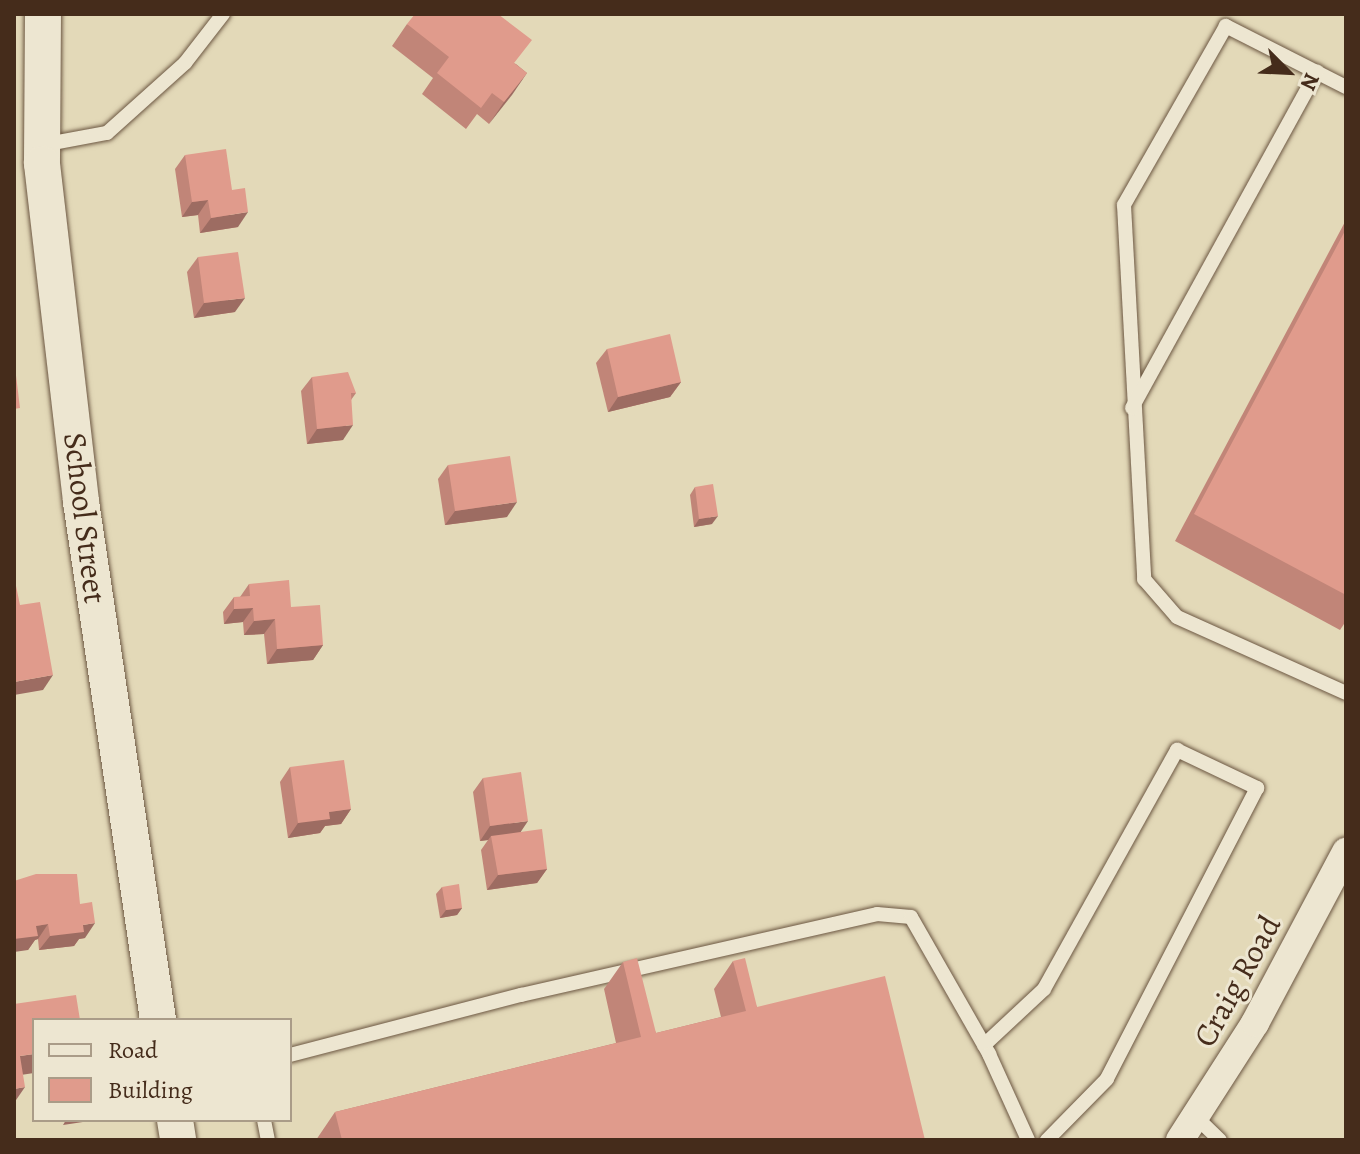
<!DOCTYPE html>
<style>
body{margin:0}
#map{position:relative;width:1360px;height:1154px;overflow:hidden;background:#e3d9b8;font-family:Alegreya,serif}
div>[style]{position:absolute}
.roads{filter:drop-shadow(0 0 2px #6c5742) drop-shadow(0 0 2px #6c5742)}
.service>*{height:14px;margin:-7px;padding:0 7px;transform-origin:7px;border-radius:7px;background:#ede6d1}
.minor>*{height:28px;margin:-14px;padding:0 14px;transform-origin:14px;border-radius:14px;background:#ede6d1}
.tertiary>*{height:36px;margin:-18px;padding:0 18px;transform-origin:18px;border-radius:18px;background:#ede6d1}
.wall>*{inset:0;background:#c18578}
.shaded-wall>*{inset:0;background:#9d6c62}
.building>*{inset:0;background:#e09b8c}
span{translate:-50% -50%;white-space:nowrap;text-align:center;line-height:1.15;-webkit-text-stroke:6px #ede6d1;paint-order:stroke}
.street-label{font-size:32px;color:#452c1b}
.frame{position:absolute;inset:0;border:16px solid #452c1b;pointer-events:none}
.legend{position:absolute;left:32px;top:1018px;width:260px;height:104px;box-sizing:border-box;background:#ede6d1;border:2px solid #aa9c88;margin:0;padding:10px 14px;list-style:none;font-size:24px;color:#452c1b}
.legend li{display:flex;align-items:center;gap:16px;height:40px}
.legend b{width:40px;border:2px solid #aa9c88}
.north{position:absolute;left:1248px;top:32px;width:80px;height:80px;-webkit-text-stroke:6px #ede6d1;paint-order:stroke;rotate:114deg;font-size:22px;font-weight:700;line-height:32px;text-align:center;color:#452c1b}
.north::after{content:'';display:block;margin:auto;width:28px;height:36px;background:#452c1b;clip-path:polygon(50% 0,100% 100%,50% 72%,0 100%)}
</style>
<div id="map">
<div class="roads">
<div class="service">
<div style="left:1346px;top:87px;width:135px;rotate:-153.1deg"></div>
<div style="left:1226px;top:26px;width:206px;rotate:119.7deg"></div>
<div style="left:1124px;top:205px;width:375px;rotate:86.9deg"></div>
<div style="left:1144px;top:579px;width:50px;rotate:49deg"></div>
<div style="left:1177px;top:617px;width:185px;rotate:24.2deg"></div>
<div style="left:42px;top:145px;width:66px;rotate:-10.5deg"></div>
<div style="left:107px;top:133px;width:105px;rotate:-41.9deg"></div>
<div style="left:185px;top:63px;width:62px;rotate:-52.2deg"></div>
<div style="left:1132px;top:408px;width:384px;rotate:-61.2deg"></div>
<div style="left:984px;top:1045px;width:82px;rotate:-43deg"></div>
<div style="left:1044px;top:989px;width:274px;rotate:-60.9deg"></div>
<div style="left:1177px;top:750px;width:89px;rotate:25.4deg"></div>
<div style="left:1257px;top:788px;width:327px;rotate:117.3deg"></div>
<div style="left:1107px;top:1079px;width:86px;rotate:134.5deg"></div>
<div style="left:290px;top:1055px;width:239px;rotate:-14.6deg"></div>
<div style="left:521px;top:995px;width:365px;rotate:-12.8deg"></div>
<div style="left:877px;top:914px;width:34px;rotate:5deg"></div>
<div style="left:911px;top:917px;width:158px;rotate:60.3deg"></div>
<div style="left:989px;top:1054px;width:94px;rotate:65.6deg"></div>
<div style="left:1197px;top:1118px;width:32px;rotate:44deg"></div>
<div style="left:264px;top:1120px;width:20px;rotate:79deg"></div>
</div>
<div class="minor">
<div style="left:1180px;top:1140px;width:139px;rotate:-57.3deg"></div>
<div style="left:1255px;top:1023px;width:194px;rotate:-62deg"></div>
</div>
<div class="tertiary">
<div style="left:43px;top:14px;width:150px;rotate:90.4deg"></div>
<div style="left:42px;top:164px;width:340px;rotate:83.4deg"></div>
<div style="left:81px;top:502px;width:524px;rotate:81.54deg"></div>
<div style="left:175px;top:1120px;width:20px;rotate:81deg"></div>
</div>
</div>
<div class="wall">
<div style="clip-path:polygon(407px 24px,516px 64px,527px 73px,489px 124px,477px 114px,466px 129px,422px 94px,433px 78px,392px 46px)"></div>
<div style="clip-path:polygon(185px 155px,238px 227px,200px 233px,198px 215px,182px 217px,175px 169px)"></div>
<div style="clip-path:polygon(1346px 220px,1346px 621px,1340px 630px,1175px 541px)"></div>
<div style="clip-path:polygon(198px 257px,235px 312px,194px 318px,187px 272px)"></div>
<div style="clip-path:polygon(607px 349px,681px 382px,670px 397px,608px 412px,596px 363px)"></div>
<div style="clip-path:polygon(312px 377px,356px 393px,351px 400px,343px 440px,307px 444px,301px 391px)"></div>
<div style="clip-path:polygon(448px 465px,507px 517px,445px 525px,438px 479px)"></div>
<div style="clip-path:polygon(695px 487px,712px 524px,694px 527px,690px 495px)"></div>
<div style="clip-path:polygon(249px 584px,291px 607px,323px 645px,313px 660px,267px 664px,264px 634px,244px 635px,243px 622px,224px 624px,223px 612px,234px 597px,240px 597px)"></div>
<div style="clip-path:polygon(290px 767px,351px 809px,341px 824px,325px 826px,320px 833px,288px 838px,280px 782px)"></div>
<div style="clip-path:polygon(483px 778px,547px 869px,537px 883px,487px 890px,481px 850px,488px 840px,480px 841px,473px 792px)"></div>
<div style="clip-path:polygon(14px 881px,85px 938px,79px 939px,74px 946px,39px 950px,38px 939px,35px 940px,28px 950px)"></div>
<div style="clip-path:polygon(442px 887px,462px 908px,457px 915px,440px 918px,436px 894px)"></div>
<div style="clip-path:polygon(733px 961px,757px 1007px,925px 1140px,316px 1140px,335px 1112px,616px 1043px,604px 989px,623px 962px,656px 1033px,721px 1017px,714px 989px)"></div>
</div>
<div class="shaded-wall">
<div style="clip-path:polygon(527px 73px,512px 95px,489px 124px,504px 102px)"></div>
<div style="clip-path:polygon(208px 200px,198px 215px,182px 217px,192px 202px)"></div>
<div style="clip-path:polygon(248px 212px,238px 227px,200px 233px,211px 218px)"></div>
<div style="clip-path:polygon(245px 298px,235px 312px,194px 318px,204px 303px)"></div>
<div style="clip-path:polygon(681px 382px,670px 397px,608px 412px,618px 397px)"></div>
<div style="clip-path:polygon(353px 425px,343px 440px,307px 444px,317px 429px)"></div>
<div style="clip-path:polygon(517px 502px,507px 517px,445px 525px,455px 511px)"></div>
<div style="clip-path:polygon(718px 516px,712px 524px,694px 527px,699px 519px)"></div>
<div style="clip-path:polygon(253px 608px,243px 622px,224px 624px,234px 609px)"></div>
<div style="clip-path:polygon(275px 619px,264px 634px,244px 635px,254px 621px)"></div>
<div style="clip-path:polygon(323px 645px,313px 660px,267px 664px,277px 649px)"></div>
<div style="clip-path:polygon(53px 675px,43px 690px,14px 695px,14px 682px)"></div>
<div style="clip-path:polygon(351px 809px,341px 824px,325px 826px,320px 833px,288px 838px,298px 823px,329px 812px)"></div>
<div style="clip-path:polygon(528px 821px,518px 836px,491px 836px,488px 840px,480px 841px,490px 826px)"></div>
<div style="clip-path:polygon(547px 869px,537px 883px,487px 890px,498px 875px)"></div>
<div style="clip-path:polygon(462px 908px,457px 915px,440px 918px,446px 910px)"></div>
<div style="clip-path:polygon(95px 923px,85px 938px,79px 939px,74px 946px,39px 950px,50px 936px,83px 925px)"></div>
<div style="clip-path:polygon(48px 924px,38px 939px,35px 940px,28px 950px,14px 952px,14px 939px,36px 926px)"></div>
<div style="clip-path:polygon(34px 1054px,34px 1073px,14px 1076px,20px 1056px)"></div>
<div style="clip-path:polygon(25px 1087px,14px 1103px,14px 1089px)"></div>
<div style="clip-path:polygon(66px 1120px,96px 1120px,63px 1125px)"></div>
</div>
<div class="building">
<div style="clip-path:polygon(415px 14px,461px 14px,463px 15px,464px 14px,498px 14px,532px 40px,514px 63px,527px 73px,504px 102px,492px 93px,481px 108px,437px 73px,449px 57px,407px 24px)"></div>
<div style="clip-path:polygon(226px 149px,232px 190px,245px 188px,248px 212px,211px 218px,208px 200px,192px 202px,185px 155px)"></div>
<div style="clip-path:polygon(1346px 229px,1346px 595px,1194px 514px)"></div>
<div style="clip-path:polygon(238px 252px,245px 298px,204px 303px,198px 257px)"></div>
<div style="clip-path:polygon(670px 334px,681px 382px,618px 397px,607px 349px)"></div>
<div style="clip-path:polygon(14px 359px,20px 408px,14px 409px)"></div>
<div style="clip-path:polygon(348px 372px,356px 393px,351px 393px,353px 425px,317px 429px,312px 377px)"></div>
<div style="clip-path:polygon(510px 456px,517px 502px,455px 511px,448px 465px)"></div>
<div style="clip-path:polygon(713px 484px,718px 516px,699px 519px,695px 487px)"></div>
<div style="clip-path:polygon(289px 580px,291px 607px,320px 605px,323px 645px,277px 649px,275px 619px,254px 621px,253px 608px,234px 609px,234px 597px,250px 596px,249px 584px)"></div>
<div style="clip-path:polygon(14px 581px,15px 581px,20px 605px,40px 602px,53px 675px,14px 682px)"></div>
<div style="clip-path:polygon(344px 760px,351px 809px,329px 812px,330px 819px,298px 823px,290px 767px)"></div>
<div style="clip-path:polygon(521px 772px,528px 821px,490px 826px,483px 778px)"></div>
<div style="clip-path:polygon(542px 829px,547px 869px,498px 875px,491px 836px)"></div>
<div style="clip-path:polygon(36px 874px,77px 874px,80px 904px,92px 902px,95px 923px,83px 925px,84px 932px,50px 936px,48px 924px,36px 926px,38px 936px,14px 939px,14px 881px)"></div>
<div style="clip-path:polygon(459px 884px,462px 908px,446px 910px,442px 887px)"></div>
<div style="clip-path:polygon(637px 958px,656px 1033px,746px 1011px,733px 961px,745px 958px,757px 1007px,885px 976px,925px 1140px,342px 1140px,335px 1112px,641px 1037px,623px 962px)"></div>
<div style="clip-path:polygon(76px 995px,80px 1020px,34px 1020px,34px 1054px,20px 1056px,25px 1087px,14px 1089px,14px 1004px)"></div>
</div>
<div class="street-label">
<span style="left:85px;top:518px;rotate:83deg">School Street</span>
<span style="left:1237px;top:981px;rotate:-61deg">Craig Road</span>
</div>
<div class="frame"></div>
<ul class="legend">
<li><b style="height:10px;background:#ede6d1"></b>Road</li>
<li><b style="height:22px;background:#e09b8c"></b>Building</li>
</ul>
<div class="north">N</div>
</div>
